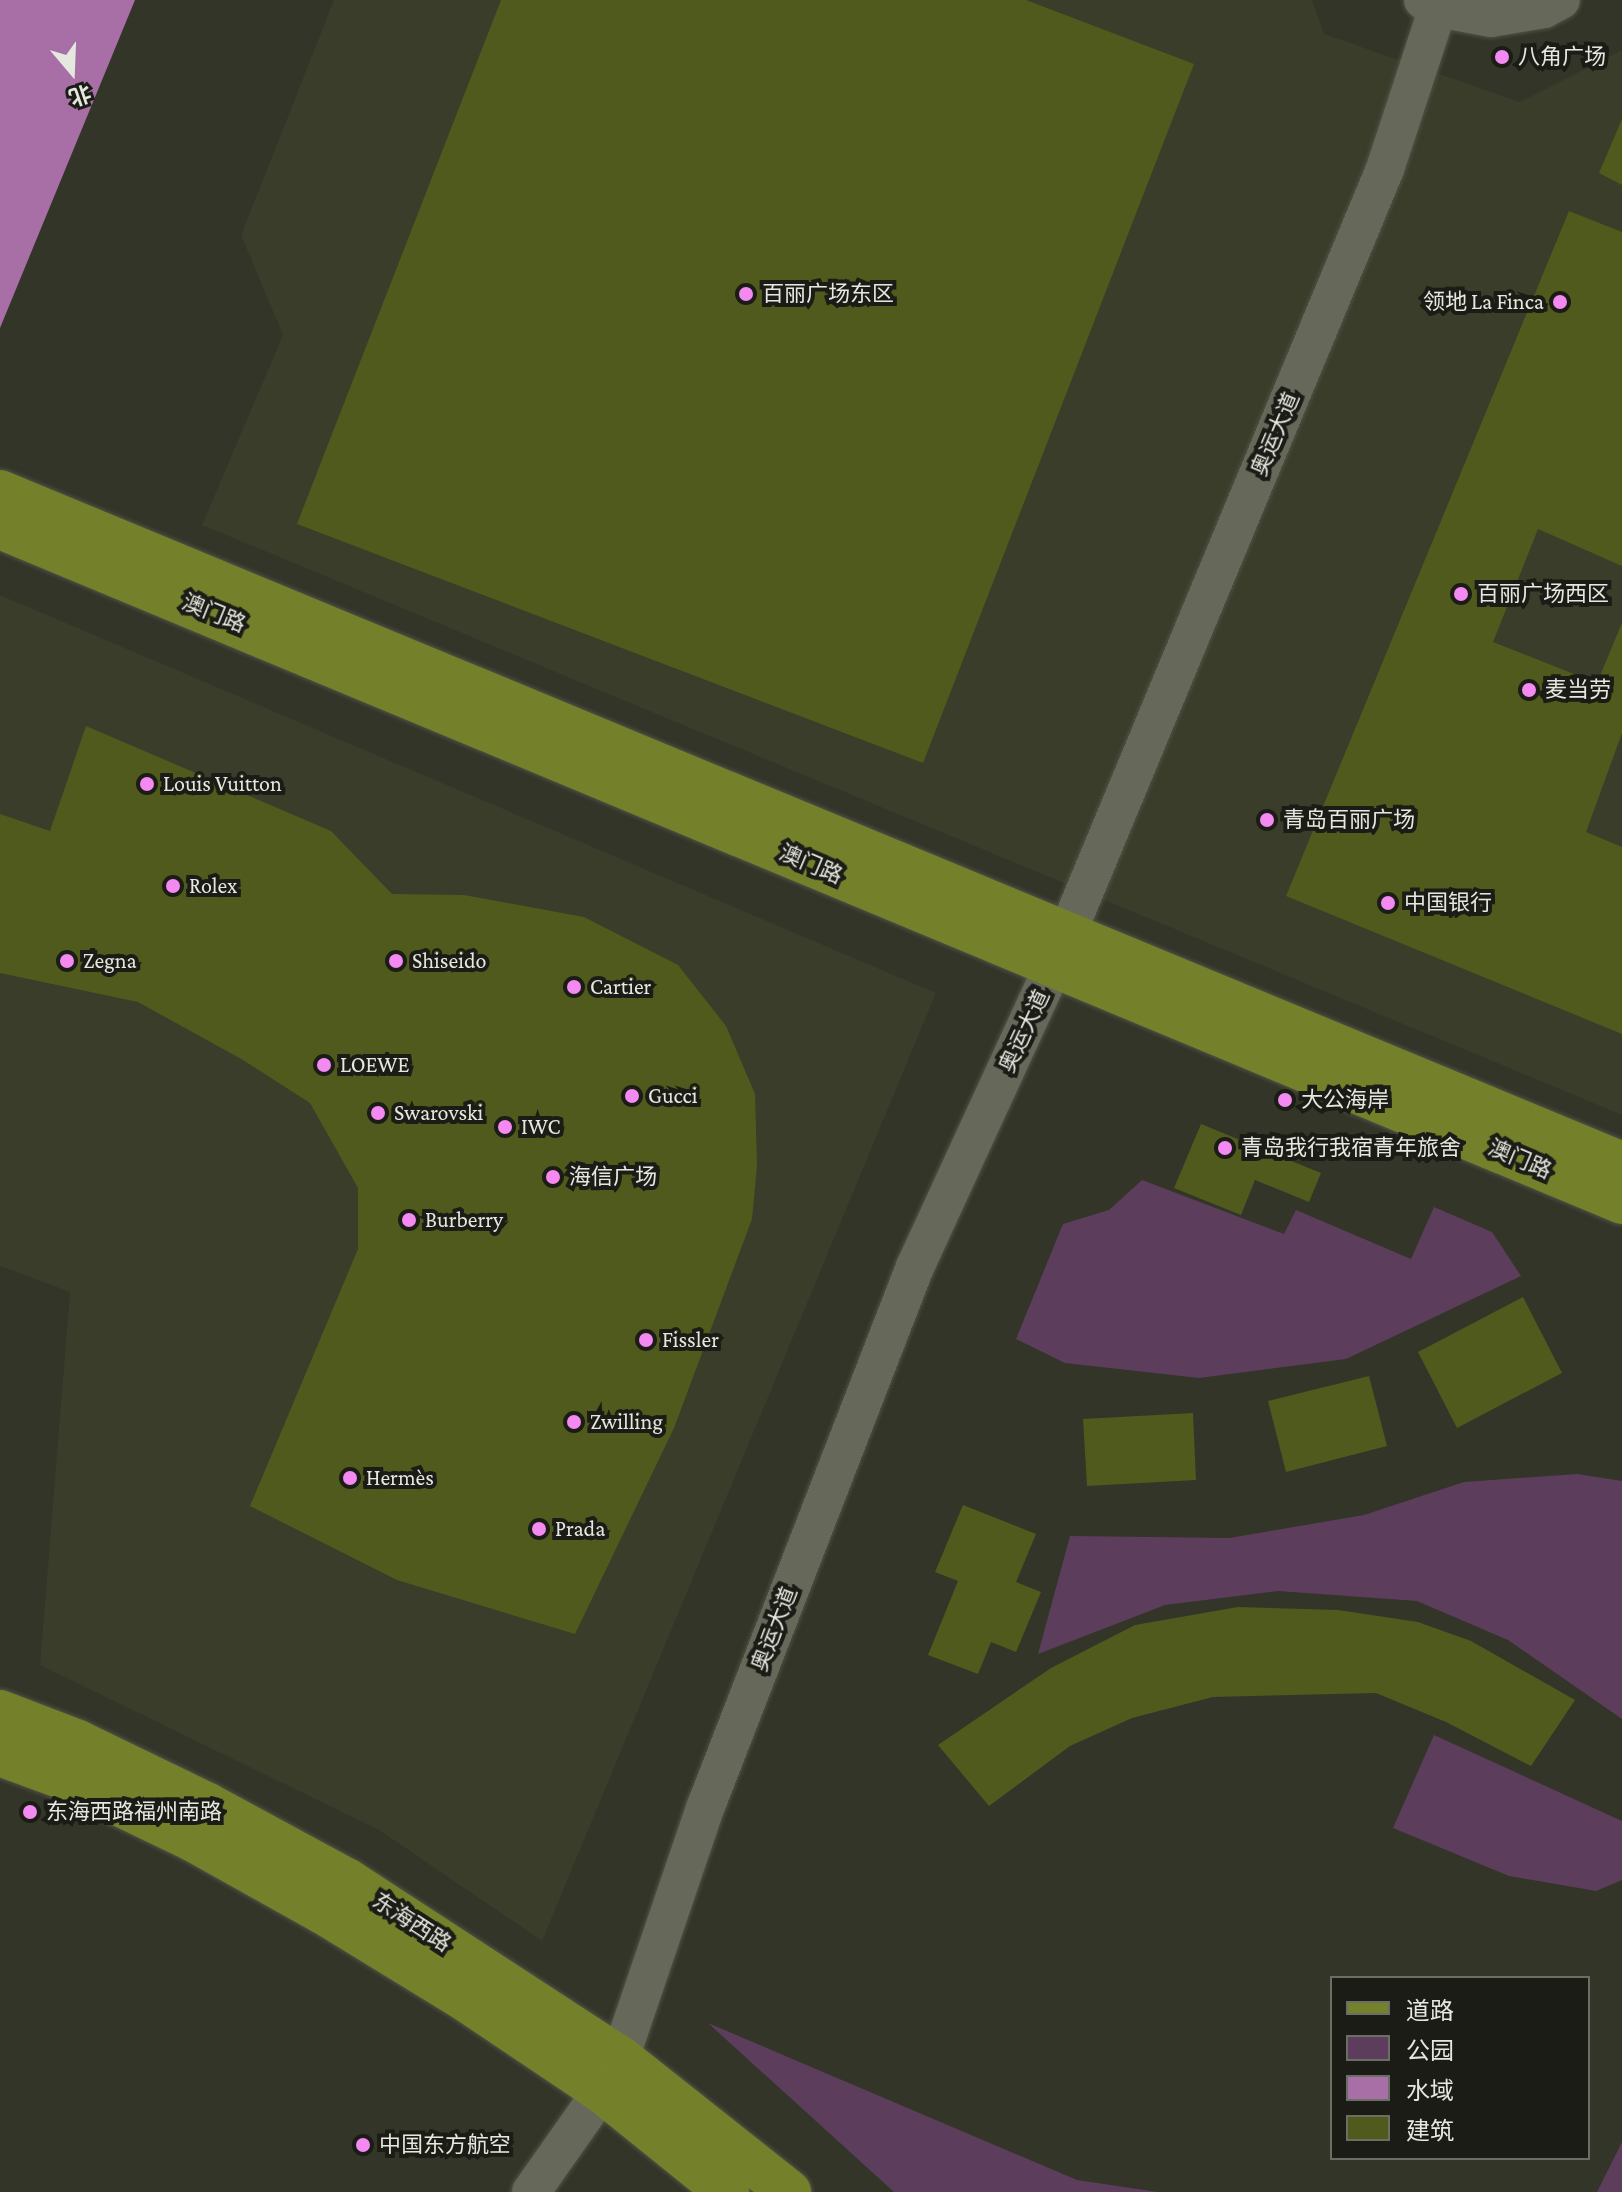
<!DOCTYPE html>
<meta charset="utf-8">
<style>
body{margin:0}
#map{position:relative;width:1622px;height:2192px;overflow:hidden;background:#323527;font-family:"Crimson Pro","Noto Sans SC",serif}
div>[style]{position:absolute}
.built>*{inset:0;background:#393d29}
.green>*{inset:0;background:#5d3d5c}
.water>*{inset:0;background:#a86fa6}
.building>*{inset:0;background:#505a1d}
.roads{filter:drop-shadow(0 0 2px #4f5246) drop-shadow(0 0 2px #4f5246)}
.minor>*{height:38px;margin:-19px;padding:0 19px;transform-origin:19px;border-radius:19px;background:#66695a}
.major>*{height:44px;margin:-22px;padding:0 22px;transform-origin:22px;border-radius:22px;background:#75812a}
.dots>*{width:22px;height:22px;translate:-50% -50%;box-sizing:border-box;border:4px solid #1b1c16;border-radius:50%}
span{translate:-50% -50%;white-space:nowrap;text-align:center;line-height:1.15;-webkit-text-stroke:8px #1b1c16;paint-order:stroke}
.poi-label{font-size:22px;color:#e5e8df}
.left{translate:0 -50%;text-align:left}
.right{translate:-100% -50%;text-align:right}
.street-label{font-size:22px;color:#e5e8df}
.legend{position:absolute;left:1330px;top:1976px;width:260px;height:184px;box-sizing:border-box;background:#1b1c16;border:2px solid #6c6e66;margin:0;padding:10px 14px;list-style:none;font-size:24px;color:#e5e8df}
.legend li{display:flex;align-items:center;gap:16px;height:40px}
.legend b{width:40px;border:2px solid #6c6e66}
.north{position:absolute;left:32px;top:32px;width:80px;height:80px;-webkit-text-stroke:6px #1b1c16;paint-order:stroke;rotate:161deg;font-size:22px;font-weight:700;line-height:32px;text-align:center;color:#e5e8df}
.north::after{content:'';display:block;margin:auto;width:28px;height:36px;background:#e5e8df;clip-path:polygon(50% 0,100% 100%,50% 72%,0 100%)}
</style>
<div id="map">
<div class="built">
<div style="clip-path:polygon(334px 0,1312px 0,1324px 34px,1520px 102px,1622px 50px,1622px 1115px,202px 525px,283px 335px,241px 235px)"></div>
<div style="clip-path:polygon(0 595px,936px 993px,542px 1941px,379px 1830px,40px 1665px,70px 1292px,0 1266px)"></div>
</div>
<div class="green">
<div style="clip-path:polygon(1142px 1180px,1284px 1234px,1296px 1210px,1411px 1259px,1434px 1207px,1492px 1232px,1521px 1276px,1346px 1359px,1199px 1378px,1065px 1363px,1016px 1339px,1063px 1224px,1109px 1210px)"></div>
<div style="clip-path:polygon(1577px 1474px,1622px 1481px,1622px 1719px,1508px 1640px,1417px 1601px,1278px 1591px,1165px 1605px,1038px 1654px,1070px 1536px,1229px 1538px,1364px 1515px,1464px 1482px)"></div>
<div style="clip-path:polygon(1434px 1735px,1622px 1821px,1622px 1880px,1596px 1891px,1509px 1876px,1393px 1828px)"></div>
<div style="clip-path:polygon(708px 2023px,1077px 2180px,1158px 2192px,894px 2192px)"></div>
<div style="clip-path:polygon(1622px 2142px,1622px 2192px,1597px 2192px)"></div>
</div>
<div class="water">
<div style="clip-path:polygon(0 0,135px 0,0 328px)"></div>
</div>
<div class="building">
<div style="clip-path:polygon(501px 0,1026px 0,1194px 64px,923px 763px,297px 524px)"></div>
<div style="clip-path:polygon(1622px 119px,1622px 185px,1599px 173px)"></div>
<div style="clip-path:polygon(1569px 211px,1622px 232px,1622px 566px,1538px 529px,1493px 642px,1597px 683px,1622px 623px,1622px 733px,1586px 832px,1622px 847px,1622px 1034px,1286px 896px)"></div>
<div style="clip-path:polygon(86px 726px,331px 831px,392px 894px,464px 895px,584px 917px,678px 965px,726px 1026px,755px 1094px,757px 1165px,752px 1219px,674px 1428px,575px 1634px,397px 1580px,250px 1506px,358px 1249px,358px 1188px,310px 1103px,243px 1060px,138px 1002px,0 973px,0 814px,50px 831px)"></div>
<div style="clip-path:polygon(1201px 1124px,1321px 1173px,1309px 1202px,1255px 1180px,1241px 1215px,1174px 1188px)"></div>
<div style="clip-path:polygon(1523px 1297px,1562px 1373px,1457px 1428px,1418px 1352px)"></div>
<div style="clip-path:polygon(1369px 1376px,1387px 1446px,1286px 1472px,1268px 1401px)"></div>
<div style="clip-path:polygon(1193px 1413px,1196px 1480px,1087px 1486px,1083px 1419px)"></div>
<div style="clip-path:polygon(963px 1505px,1036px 1534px,1016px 1582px,1041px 1592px,1016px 1652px,991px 1642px,978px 1674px,928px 1655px,958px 1581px,935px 1572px)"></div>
<div style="clip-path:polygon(1238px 1607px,1338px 1610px,1418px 1622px,1471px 1641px,1575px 1700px,1531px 1766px,1446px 1722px,1376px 1693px,1213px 1697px,1132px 1718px,1070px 1746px,989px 1806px,938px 1745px,1051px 1668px,1135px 1625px)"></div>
</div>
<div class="roads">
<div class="minor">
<div style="left:1423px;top:0;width:17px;rotate:28deg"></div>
<div style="left:1438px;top:8px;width:54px;rotate:10.7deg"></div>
<div style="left:1491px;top:18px;width:54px;rotate:-9.6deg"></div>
<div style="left:1544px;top:9px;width:19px;rotate:-28deg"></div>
<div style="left:620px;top:2058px;width:266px;rotate:-71.2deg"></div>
<div style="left:706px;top:1806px;width:578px;rotate:-68.81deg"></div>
<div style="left:915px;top:1267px;width:332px;rotate:-65.3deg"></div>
<div style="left:1054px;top:965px;width:862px;rotate:-67.42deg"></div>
<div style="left:1385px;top:169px;width:169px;rotate:-71.8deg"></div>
<div style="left:531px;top:2192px;width:123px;rotate:-54.9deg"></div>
</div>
<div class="major">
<div style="left:0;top:492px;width:1756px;rotate:22.5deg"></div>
<div style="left:0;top:527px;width:1757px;rotate:22.59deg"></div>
<div style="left:0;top:1712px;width:84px;rotate:21deg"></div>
<div style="left:78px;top:1742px;width:144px;rotate:25.9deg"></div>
<div style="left:208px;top:1805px;width:159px;rotate:28.5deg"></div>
<div style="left:348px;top:1881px;width:325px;rotate:33.1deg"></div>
<div style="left:620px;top:2058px;width:216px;rotate:38.4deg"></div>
<div style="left:0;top:1754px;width:69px;rotate:20.3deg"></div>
<div style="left:65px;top:1778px;width:143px;rotate:25.7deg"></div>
<div style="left:194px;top:1840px;width:148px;rotate:29.2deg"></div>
<div style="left:323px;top:1912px;width:170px;rotate:31.5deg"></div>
<div style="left:468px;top:2001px;width:161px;rotate:33.9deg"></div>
<div style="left:602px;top:2091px;width:161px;rotate:38.9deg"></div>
</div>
</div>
<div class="dots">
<div style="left:1502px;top:57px;background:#f389f1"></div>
<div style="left:746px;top:294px;background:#f389f1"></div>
<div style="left:1560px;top:302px;background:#f389f1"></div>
<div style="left:1461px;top:594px;background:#f389f1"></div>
<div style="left:1529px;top:690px;background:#f389f1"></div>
<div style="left:147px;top:784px;background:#f389f1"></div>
<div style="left:1267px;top:820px;background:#f389f1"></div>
<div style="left:173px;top:886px;background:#f389f1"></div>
<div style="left:1388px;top:903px;background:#f389f1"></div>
<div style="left:67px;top:961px;background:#f389f1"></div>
<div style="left:396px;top:961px;background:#f389f1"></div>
<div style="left:574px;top:987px;background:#f389f1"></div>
<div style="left:324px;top:1065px;background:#f389f1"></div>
<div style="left:632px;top:1096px;background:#f389f1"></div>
<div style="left:1285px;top:1100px;background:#f389f1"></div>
<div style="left:378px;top:1113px;background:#f389f1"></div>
<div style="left:505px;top:1127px;background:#f389f1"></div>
<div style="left:1225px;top:1148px;background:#f389f1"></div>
<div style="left:553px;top:1177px;background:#f389f1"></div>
<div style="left:409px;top:1220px;background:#f389f1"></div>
<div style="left:646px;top:1340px;background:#f389f1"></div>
<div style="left:574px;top:1422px;background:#f389f1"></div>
<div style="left:350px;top:1478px;background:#f389f1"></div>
<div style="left:539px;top:1529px;background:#f389f1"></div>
<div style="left:30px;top:1812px;background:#f389f1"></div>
<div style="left:363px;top:2145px;background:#f389f1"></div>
</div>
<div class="poi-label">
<span class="left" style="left:1518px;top:57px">八角广场</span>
<span class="left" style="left:762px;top:294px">百丽广场东区</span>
<span class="right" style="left:1544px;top:302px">领地 La Finca</span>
<span class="left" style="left:1477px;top:594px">百丽广场西区</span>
<span class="left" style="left:1545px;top:690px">麦当劳</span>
<span class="left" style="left:163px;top:784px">Louis Vuitton</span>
<span class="left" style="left:1283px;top:820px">青岛百丽广场</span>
<span class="left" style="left:189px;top:886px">Rolex</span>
<span class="left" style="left:1404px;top:903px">中国银行</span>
<span class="left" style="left:83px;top:961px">Zegna</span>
<span class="left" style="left:412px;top:961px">Shiseido</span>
<span class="left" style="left:590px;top:987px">Cartier</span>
<span class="left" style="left:340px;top:1065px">LOEWE</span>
<span class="left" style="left:648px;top:1096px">Gucci</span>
<span class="left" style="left:1301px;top:1100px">大公海岸</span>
<span class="left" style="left:394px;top:1113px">Swarovski</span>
<span class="left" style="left:521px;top:1127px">IWC</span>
<span class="left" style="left:1241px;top:1148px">青岛我行我宿青年旅舍</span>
<span class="left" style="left:569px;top:1177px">海信广场</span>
<span class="left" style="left:425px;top:1220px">Burberry</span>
<span class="left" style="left:662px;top:1340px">Fissler</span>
<span class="left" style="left:590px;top:1422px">Zwilling</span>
<span class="left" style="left:366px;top:1478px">Hermès</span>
<span class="left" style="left:555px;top:1529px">Prada</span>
<span class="left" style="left:46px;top:1812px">东海西路福州南路</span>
<span class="left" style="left:379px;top:2145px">中国东方航空</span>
</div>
<div class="street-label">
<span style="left:1275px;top:434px;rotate:-67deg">奥运大道</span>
<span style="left:214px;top:613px;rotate:22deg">澳门路</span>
<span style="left:811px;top:864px;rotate:23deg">澳门路</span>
<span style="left:1024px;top:1031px;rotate:-65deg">奥运大道</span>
<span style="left:1520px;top:1159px;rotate:23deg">澳门路</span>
<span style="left:774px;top:1629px;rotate:-69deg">奥运大道</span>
<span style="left:412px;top:1922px;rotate:33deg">东海西路</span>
</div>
<ul class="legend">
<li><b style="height:10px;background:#75812a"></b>道路</li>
<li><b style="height:22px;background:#5d3d5c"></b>公园</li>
<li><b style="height:22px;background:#a86fa6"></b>水域</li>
<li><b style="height:22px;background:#505a1d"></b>建筑</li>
</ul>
<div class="north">北</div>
</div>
